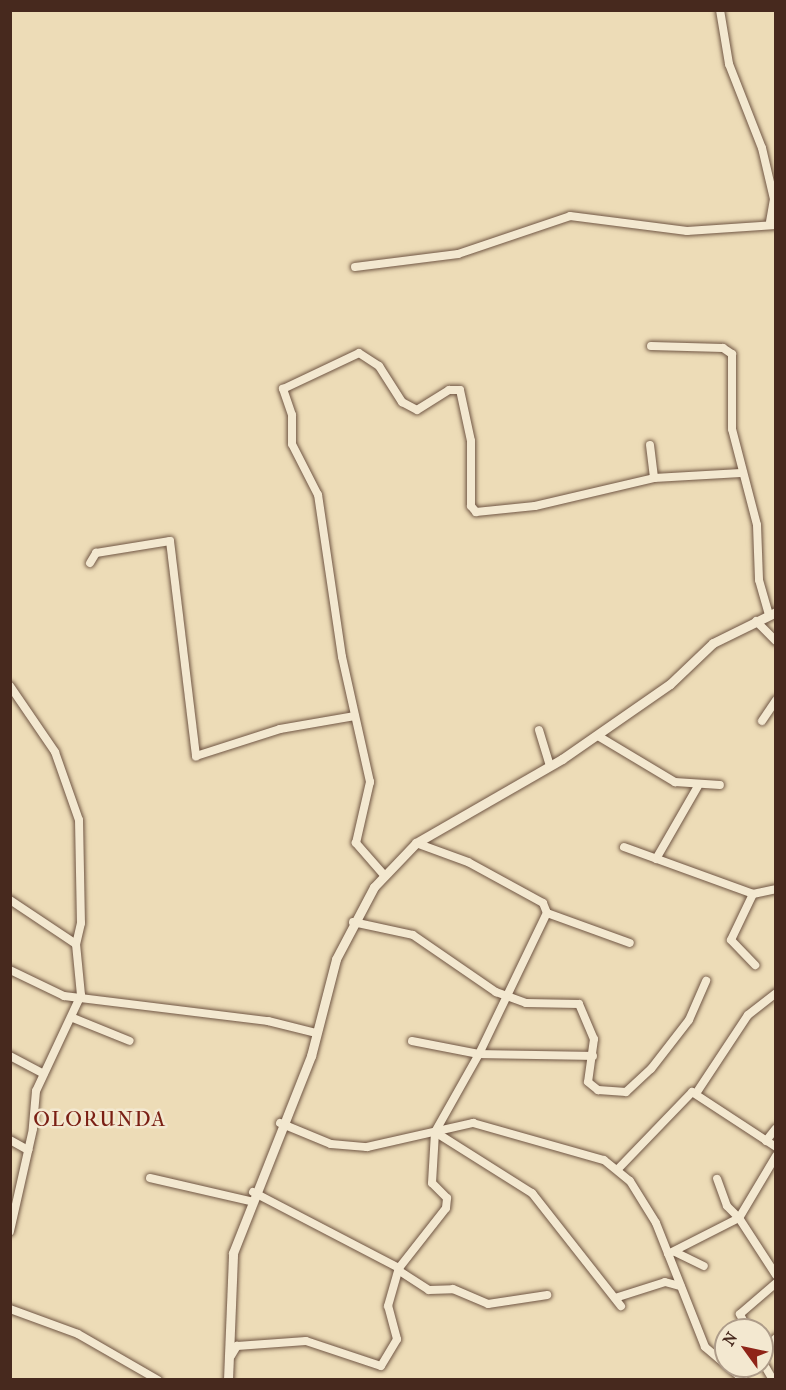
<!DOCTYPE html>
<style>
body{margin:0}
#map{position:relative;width:786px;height:1390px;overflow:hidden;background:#eddcb7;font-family:"IM FELL French Canon",serif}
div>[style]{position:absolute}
.roads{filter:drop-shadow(0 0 2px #705644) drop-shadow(0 0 2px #705644)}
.minor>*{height:8px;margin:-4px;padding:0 4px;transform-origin:4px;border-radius:4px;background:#f3e8d0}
.tertiary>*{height:9px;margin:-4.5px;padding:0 4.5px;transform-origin:4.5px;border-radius:4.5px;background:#f3e8d0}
span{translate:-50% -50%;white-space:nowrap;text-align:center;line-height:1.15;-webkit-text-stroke:5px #f3e8d0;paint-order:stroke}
.quarter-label{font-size:21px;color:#7a1f14;letter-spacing:1.5px}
.frame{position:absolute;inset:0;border:12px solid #47291e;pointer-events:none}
.north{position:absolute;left:714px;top:1318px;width:60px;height:60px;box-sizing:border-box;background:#f3e8d0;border:2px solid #ae9c89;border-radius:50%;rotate:303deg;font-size:16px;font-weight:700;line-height:24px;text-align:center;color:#47291e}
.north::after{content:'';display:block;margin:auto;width:21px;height:27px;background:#8f2418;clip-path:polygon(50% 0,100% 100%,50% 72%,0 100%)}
</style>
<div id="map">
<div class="roads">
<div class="minor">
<div style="left:720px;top:10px;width:55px;rotate:80.5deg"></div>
<div style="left:729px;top:64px;width:90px;rotate:68.6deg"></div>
<div style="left:762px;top:148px;width:52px;rotate:76.8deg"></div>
<div style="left:774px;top:199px;width:23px;rotate:100deg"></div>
<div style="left:355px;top:267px;width:104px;rotate:-7.2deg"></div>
<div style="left:458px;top:254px;width:118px;rotate:-18.7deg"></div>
<div style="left:570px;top:216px;width:118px;rotate:7.3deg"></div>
<div style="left:687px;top:231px;width:89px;rotate:-3.9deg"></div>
<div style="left:651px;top:346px;width:72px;rotate:1.6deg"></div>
<div style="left:723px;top:348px;width:11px;rotate:34deg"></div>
<div style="left:732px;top:354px;width:75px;rotate:90deg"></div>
<div style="left:732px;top:429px;width:99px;rotate:75.4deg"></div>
<div style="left:757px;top:525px;width:55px;rotate:87.9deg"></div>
<div style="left:759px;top:580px;width:36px;rotate:74deg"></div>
<div style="left:650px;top:445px;width:33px;rotate:83deg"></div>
<div style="left:90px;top:563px;width:12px;rotate:-59deg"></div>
<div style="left:96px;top:553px;width:75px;rotate:-9.2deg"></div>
<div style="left:170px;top:541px;width:217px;rotate:83.1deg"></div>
<div style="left:196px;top:756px;width:88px;rotate:-17.8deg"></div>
<div style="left:280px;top:729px;width:76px;rotate:-9.8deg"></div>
<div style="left:756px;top:621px;width:28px;rotate:45deg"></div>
<div style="left:10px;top:686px;width:80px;rotate:55.7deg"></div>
<div style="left:55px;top:752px;width:72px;rotate:70.6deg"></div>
<div style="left:79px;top:820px;width:103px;rotate:88.9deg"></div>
<div style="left:81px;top:923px;width:22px;rotate:103deg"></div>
<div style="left:76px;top:944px;width:51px;rotate:84.4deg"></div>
<div style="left:81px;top:995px;width:106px;rotate:115.1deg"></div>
<div style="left:36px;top:1091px;width:38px;rotate:95deg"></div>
<div style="left:33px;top:1129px;width:105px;rotate:102.7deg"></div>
<div style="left:762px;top:721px;width:25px;rotate:-56deg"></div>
<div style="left:539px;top:730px;width:38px;rotate:73deg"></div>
<div style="left:598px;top:736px;width:90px;rotate:30.9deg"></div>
<div style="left:675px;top:782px;width:45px;rotate:3.8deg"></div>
<div style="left:624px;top:847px;width:137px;rotate:20deg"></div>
<div style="left:753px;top:894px;width:24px;rotate:-12deg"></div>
<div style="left:656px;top:859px;width:84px;rotate:-60.1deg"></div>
<div style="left:384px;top:875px;width:43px;rotate:-131.2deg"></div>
<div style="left:356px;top:843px;width:63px;rotate:-77.1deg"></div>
<div style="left:370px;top:782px;width:128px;rotate:-102.6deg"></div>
<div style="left:342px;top:657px;width:164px;rotate:-98.4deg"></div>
<div style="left:318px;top:495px;width:57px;rotate:-117deg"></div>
<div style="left:292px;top:444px;width:29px;rotate:-90deg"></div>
<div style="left:292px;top:415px;width:28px;rotate:-109deg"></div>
<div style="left:283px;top:389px;width:84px;rotate:-25.3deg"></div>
<div style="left:359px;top:353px;width:24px;rotate:33deg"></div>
<div style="left:379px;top:366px;width:43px;rotate:57.4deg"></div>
<div style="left:402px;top:402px;width:17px;rotate:28deg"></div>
<div style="left:417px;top:410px;width:38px;rotate:-32deg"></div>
<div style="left:449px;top:390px;width:11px"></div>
<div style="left:460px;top:390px;width:52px;rotate:77.8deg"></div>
<div style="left:471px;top:441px;width:65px;rotate:90deg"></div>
<div style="left:471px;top:506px;width:8px;rotate:50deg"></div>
<div style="left:476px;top:512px;width:59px;rotate:-5.8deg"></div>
<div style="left:535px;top:506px;width:122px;rotate:-13.2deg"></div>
<div style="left:654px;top:478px;width:87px;rotate:-3.3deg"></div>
<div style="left:753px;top:894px;width:51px;rotate:115.6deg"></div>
<div style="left:731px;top:940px;width:35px;rotate:46deg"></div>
<div style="left:10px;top:900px;width:79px;rotate:33.7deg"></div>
<div style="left:547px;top:913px;width:88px;rotate:19.9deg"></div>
<div style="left:353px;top:922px;width:61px;rotate:12.2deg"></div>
<div style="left:413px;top:935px;width:101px;rotate:34.5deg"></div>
<div style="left:496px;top:992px;width:32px;rotate:20deg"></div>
<div style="left:526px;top:1003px;width:53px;rotate:1.1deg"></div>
<div style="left:579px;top:1004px;width:38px;rotate:67deg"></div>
<div style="left:594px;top:1039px;width:43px;rotate:97.9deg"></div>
<div style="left:588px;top:1082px;width:13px;rotate:39deg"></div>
<div style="left:598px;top:1090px;width:28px;rotate:4deg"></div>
<div style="left:626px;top:1092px;width:34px;rotate:-43deg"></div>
<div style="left:651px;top:1069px;width:62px;rotate:-52.2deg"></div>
<div style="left:689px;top:1020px;width:43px;rotate:-66.4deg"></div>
<div style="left:10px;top:970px;width:60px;rotate:25.7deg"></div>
<div style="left:64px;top:996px;width:206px;rotate:7deg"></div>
<div style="left:268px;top:1021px;width:49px;rotate:14deg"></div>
<div style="left:73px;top:1018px;width:61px;rotate:22deg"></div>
<div style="left:412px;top:1041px;width:68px;rotate:11deg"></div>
<div style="left:479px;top:1054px;width:114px;rotate:1deg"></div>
<div style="left:10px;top:1056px;width:38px;rotate:28deg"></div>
<div style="left:697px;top:1092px;width:92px;rotate:-56.5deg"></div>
<div style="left:748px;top:1015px;width:36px;rotate:-38deg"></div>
<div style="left:280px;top:1123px;width:55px;rotate:22.4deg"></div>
<div style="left:331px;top:1144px;width:36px;rotate:5deg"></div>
<div style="left:367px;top:1147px;width:109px;rotate:-12.8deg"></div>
<div style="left:473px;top:1123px;width:136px;rotate:15.8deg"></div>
<div style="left:604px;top:1160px;width:33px;rotate:39deg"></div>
<div style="left:630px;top:1181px;width:49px;rotate:58.2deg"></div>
<div style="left:656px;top:1223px;width:133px;rotate:68.4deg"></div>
<div style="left:705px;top:1347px;width:51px;rotate:40.2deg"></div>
<div style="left:435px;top:1132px;width:115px;rotate:32.2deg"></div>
<div style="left:532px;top:1193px;width:144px;rotate:51.8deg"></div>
<div style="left:10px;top:1140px;width:21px;rotate:29deg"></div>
<div style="left:766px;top:1141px;width:16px;rotate:-52deg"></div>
<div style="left:776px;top:1156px;width:72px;rotate:120.8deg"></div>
<div style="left:739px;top:1218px;width:68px;rotate:57deg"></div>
<div style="left:618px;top:1169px;width:107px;rotate:-46.1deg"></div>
<div style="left:692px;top:1092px;width:100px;rotate:33.2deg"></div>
<div style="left:150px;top:1178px;width:103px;rotate:13deg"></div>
<div style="left:253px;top:1192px;width:165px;rotate:27.5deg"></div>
<div style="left:399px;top:1268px;width:76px;rotate:-51.9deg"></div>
<div style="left:446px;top:1208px;width:10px;rotate:-84deg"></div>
<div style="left:447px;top:1198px;width:21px;rotate:-135deg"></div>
<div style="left:432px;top:1183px;width:51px;rotate:-86.6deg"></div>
<div style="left:435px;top:1132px;width:90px;rotate:-60.6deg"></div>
<div style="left:479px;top:1054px;width:157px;rotate:-64.3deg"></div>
<div style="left:547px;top:913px;width:11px;rotate:-112deg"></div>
<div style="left:543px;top:903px;width:85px;rotate:-151.3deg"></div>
<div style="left:468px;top:862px;width:55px;rotate:-159.9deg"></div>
<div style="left:675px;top:1252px;width:32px;rotate:26deg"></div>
<div style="left:668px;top:1254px;width:80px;rotate:-26.9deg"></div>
<div style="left:739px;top:1218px;width:17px;rotate:-135deg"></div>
<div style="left:727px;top:1206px;width:29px;rotate:-110deg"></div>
<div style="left:401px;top:1272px;width:33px;rotate:33deg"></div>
<div style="left:429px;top:1290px;width:24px;rotate:-2deg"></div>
<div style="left:453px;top:1289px;width:38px;rotate:23deg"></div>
<div style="left:488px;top:1304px;width:60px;rotate:-8.7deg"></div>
<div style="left:615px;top:1298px;width:52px;rotate:-17.7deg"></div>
<div style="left:665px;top:1282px;width:16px;rotate:15deg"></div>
<div style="left:10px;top:1309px;width:72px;rotate:20.2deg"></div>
<div style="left:78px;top:1334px;width:92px;rotate:29.9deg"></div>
<div style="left:748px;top:1330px;width:18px;rotate:-117deg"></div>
<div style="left:740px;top:1314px;width:48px;rotate:-40.7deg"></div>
<div style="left:762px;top:1353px;width:21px;rotate:-47deg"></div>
<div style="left:231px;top:1356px;width:12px;rotate:-59deg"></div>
<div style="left:237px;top:1346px;width:69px;rotate:-4.1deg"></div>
<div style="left:306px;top:1341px;width:79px;rotate:18.4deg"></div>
<div style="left:381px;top:1366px;width:31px;rotate:-59deg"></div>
<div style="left:397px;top:1339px;width:34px;rotate:-105deg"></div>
<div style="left:388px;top:1306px;width:40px;rotate:-74deg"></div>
<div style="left:762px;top:1361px;width:22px;rotate:60deg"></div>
</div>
<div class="tertiary">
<div style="left:228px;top:1380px;width:127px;rotate:-87.7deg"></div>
<div style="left:233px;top:1253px;width:212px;rotate:-68.4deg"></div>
<div style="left:311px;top:1056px;width:100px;rotate:-75.5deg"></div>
<div style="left:336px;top:959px;width:81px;rotate:-62.2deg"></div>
<div style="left:374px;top:887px;width:61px;rotate:-46.3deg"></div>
<div style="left:416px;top:843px;width:168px;rotate:-29.9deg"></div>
<div style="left:562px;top:759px;width:131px;rotate:-34.8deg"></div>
<div style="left:670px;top:684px;width:59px;rotate:-43.6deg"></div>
<div style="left:713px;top:643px;width:70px;rotate:-26.2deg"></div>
</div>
</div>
<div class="quarter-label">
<span style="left:100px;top:1119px">OLORUNDA</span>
</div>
<div class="frame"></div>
<div class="north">N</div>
</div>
